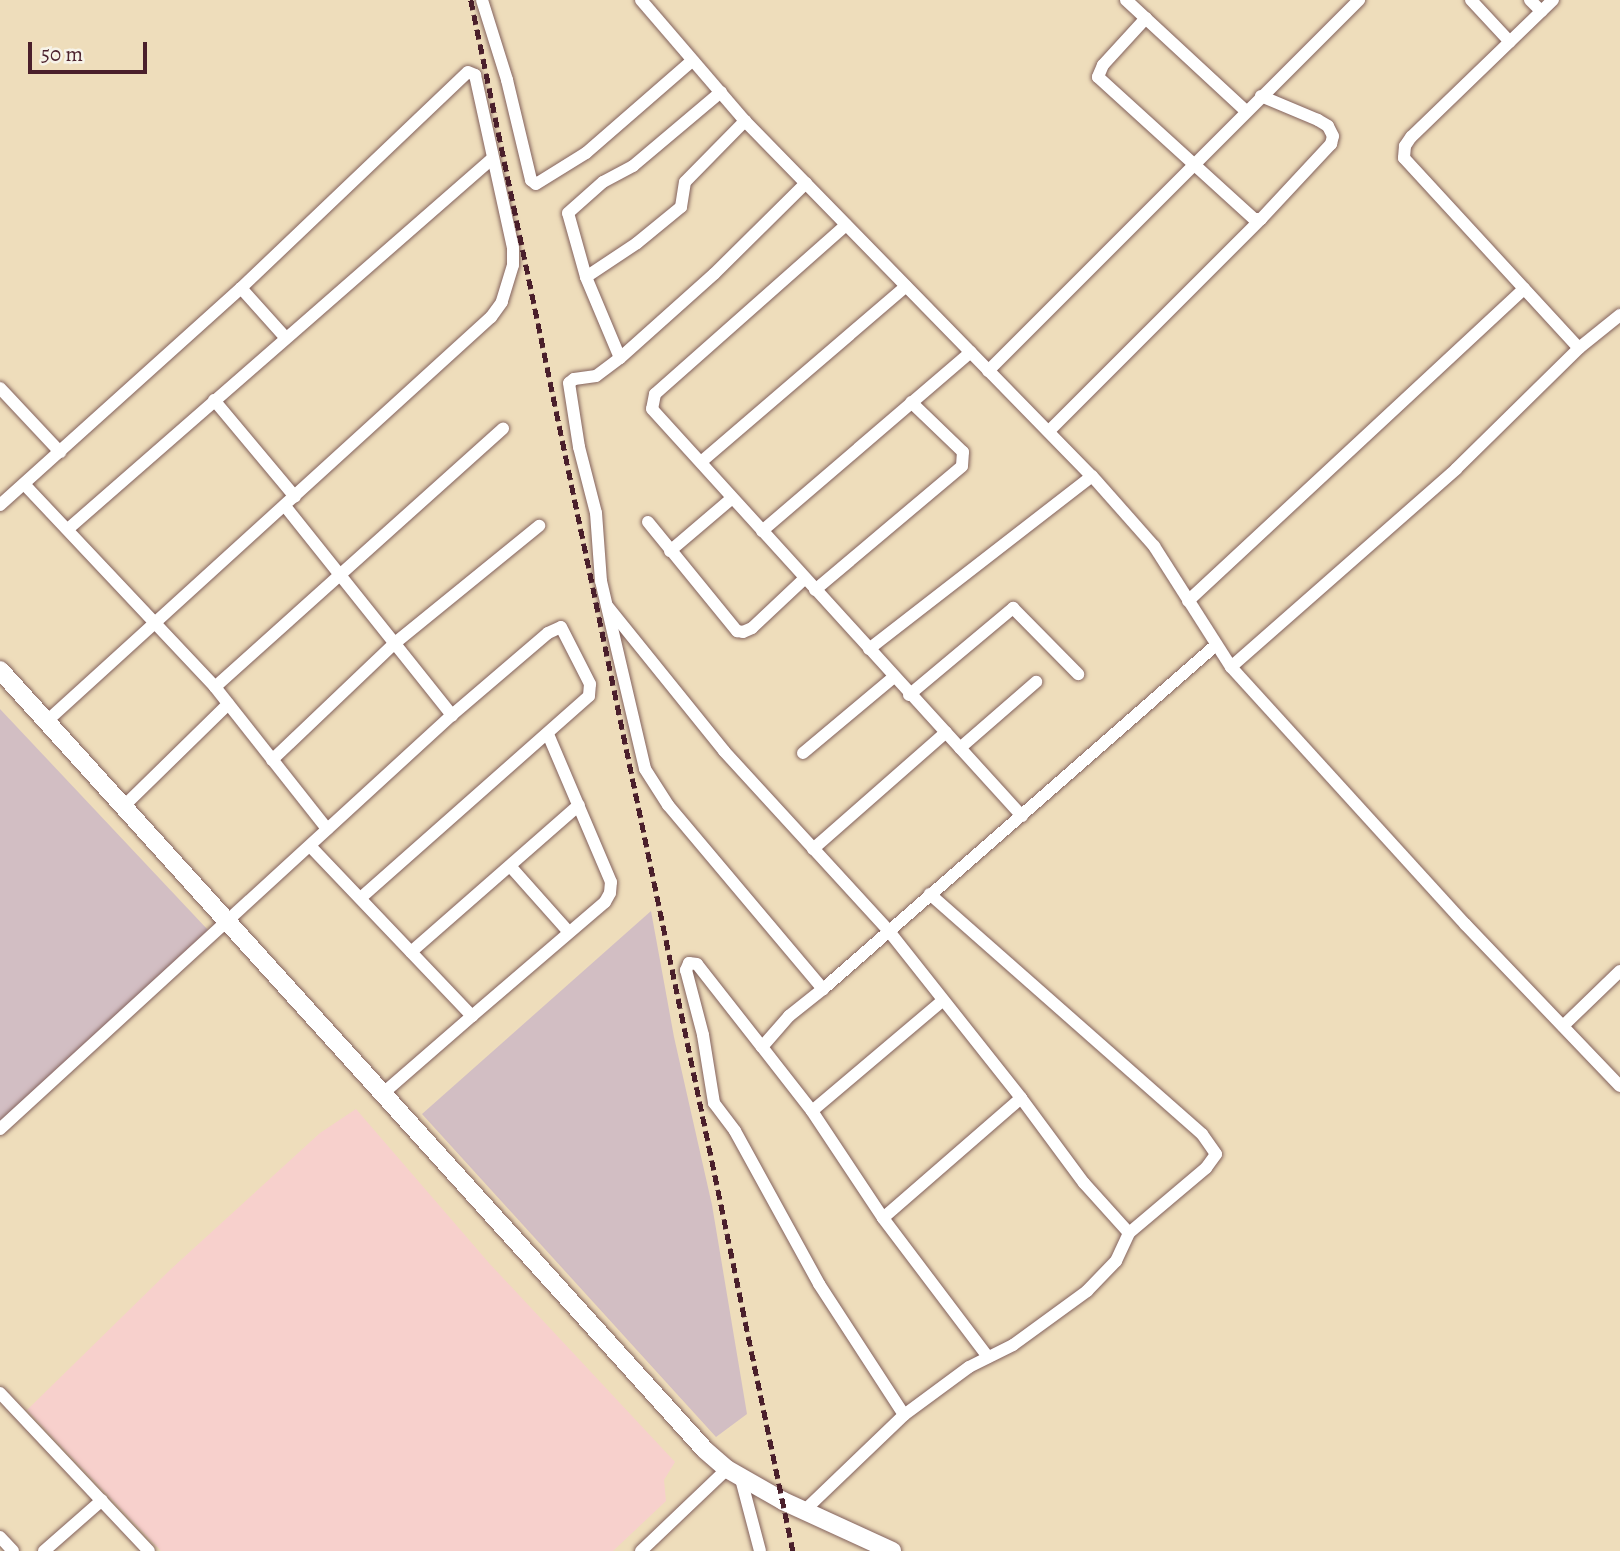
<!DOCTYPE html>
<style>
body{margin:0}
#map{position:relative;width:1620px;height:1551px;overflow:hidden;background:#edb;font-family:Alegreya,serif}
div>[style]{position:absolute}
.built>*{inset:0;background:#f7d0cc}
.industrial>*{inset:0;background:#d2bec3}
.roads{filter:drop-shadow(0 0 2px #83625d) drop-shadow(0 0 2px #83625d)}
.street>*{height:12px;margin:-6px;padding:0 6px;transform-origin:6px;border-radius:6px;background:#fff}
.secondary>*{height:18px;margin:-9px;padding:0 9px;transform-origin:9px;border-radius:9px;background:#fff}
.rail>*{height:4.5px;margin-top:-2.25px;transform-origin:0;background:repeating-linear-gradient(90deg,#4a1f2b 0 10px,transparent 0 15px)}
span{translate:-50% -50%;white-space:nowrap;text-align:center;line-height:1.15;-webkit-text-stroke:7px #f7f3e8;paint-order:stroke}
.scale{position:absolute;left:28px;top:42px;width:119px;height:32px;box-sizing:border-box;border:4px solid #4a1f2b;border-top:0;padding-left:9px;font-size:21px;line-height:24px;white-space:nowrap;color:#4a1f2b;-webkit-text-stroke:5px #f7f3e8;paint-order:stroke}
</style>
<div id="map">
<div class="built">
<div style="clip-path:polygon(356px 1109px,489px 1263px,675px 1462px,664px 1480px,666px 1501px,613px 1551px,161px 1551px,27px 1410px,171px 1269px,320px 1133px)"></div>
</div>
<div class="industrial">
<div style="clip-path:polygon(0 709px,208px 930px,0 1124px)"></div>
<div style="clip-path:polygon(651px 911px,674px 1037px,712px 1205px,747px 1414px,716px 1437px,422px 1114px)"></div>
</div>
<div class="roads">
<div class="street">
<div style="left:482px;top:0;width:84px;rotate:72.6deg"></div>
<div style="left:507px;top:80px;width:103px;rotate:76.5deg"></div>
<div style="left:531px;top:180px;width:6px;rotate:39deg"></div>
<div style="left:536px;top:184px;width:59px;rotate:-31.8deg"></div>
<div style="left:586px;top:153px;width:140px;rotate:-41deg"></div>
<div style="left:641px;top:0;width:160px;rotate:49.3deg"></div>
<div style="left:745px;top:121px;width:496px;rotate:45.7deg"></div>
<div style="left:1092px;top:476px;width:94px;rotate:48.5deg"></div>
<div style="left:1154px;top:546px;width:143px;rotate:57.5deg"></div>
<div style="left:1231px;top:667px;width:348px;rotate:47.7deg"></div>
<div style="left:1465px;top:924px;width:224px;rotate:46.3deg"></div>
<div style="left:1126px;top:0;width:163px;rotate:42.8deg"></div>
<div style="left:1471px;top:0;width:57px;rotate:47.1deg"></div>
<div style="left:1530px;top:0;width:16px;rotate:45deg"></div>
<div style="left:1553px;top:0;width:197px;rotate:136deg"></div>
<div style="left:1411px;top:137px;width:11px;rotate:124deg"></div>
<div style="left:1405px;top:146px;width:12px;rotate:95deg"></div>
<div style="left:1404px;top:158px;width:258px;rotate:47.4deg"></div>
<div style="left:1146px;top:18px;width:64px;rotate:132.5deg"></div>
<div style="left:1103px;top:65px;width:13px;rotate:113deg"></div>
<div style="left:1098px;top:77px;width:211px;rotate:42.3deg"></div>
<div style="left:1254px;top:219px;width:7px"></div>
<div style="left:1261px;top:219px;width:103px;rotate:-47deg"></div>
<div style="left:1331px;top:144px;width:8px;rotate:-76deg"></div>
<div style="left:1333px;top:136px;width:11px;rotate:-117deg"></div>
<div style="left:1328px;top:126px;width:12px;rotate:-149deg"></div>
<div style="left:1318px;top:120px;width:62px;rotate:-157.2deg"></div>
<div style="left:806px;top:183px;width:129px;rotate:135.3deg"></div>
<div style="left:714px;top:274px;width:126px;rotate:138.2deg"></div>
<div style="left:620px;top:358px;width:30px;rotate:143deg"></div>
<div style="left:596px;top:376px;width:22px;rotate:172deg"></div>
<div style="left:574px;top:379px;width:6px;rotate:141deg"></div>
<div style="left:569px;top:383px;width:65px;rotate:81.1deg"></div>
<div style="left:579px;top:447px;width:68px;rotate:75.6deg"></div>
<div style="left:596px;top:513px;width:68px;rotate:85.8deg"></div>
<div style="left:601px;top:581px;width:193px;rotate:76.8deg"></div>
<div style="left:645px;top:769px;width:43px;rotate:57.4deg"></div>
<div style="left:668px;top:805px;width:241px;rotate:49.9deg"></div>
<div style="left:846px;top:225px;width:255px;rotate:138.5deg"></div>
<div style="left:655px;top:394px;width:15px;rotate:101deg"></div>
<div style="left:652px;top:409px;width:550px;rotate:47.73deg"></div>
<div style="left:586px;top:277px;width:61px;rotate:-33.7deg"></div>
<div style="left:637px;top:243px;width:57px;rotate:-39.3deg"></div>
<div style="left:681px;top:207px;width:25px;rotate:-81deg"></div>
<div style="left:685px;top:182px;width:86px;rotate:-45.5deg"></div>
<div style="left:241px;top:288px;width:66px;rotate:48.1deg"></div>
<div style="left:620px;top:358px;width:88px;rotate:-112.8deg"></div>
<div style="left:586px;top:277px;width:66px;rotate:-105.7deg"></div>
<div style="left:568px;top:213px;width:47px;rotate:-41.5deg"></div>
<div style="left:603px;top:182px;width:34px;rotate:-28deg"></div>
<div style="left:633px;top:166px;width:115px;rotate:-40.1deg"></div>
<div style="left:988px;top:371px;width:525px;rotate:-45deg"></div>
<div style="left:0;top:388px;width:88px;rotate:46.8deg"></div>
<div style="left:214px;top:400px;width:126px;rotate:50.1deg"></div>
<div style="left:1049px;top:431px;width:300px;rotate:-45deg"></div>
<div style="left:701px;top:462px;width:270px;rotate:-40.6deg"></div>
<div style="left:24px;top:484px;width:279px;rotate:46.7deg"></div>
<div style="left:215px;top:687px;width:181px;rotate:51.7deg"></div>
<div style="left:0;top:505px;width:324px;rotate:-42deg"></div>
<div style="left:241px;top:288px;width:313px;rotate:-43.6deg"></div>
<div style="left:468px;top:72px;width:8px;rotate:23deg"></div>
<div style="left:475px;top:75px;width:177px;rotate:77.6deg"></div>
<div style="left:513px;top:248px;width:17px;rotate:90deg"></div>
<div style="left:513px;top:265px;width:39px;rotate:107deg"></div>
<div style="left:502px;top:302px;width:19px;rotate:126deg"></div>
<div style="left:491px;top:317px;width:600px;rotate:137.7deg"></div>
<div style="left:285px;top:506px;width:268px;rotate:51.4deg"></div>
<div style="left:648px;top:522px;width:141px;rotate:50.8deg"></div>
<div style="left:737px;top:631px;width:6px;rotate:9deg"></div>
<div style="left:743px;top:632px;width:10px;rotate:-24deg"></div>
<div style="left:752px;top:628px;width:71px;rotate:-43.3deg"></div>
<div style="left:68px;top:529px;width:564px;rotate:-41.12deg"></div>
<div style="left:762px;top:531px;width:275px;rotate:-40.6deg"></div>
<div style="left:670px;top:551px;width:80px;rotate:-40.4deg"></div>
<div style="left:815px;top:590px;width:192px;rotate:-40.1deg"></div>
<div style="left:962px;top:466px;width:14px;rotate:-86deg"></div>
<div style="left:963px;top:452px;width:72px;rotate:-136.1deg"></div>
<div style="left:1188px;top:601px;width:459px;rotate:-42.9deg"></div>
<div style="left:608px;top:607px;width:185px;rotate:51.1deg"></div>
<div style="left:724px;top:751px;width:243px;rotate:47.5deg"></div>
<div style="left:888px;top:930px;width:214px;rotate:51.6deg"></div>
<div style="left:1021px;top:1098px;width:106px;rotate:53.5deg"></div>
<div style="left:1084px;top:1183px;width:67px;rotate:48deg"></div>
<div style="left:869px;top:649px;width:282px;rotate:-37.8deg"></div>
<div style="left:1231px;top:667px;width:300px;rotate:-41.3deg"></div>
<div style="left:1456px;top:469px;width:173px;rotate:-44.5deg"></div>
<div style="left:1579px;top:348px;width:53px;rotate:-38.8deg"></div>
<div style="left:215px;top:687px;width:387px;rotate:-41.9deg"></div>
<div style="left:909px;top:695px;width:136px;rotate:-39.9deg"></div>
<div style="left:1013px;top:608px;width:93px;rotate:45.4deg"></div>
<div style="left:960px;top:748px;width:101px;rotate:-41deg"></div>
<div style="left:803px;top:753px;width:119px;rotate:-39.9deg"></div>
<div style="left:272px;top:760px;width:170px;rotate:-43.6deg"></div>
<div style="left:395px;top:643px;width:186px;rotate:-39.1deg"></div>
<div style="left:124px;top:806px;width:146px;rotate:-44.4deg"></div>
<div style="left:310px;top:846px;width:235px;rotate:46.4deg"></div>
<div style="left:472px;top:1016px;width:121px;rotate:139deg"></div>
<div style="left:813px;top:849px;width:177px;rotate:-41.3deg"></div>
<div style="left:510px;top:866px;width:87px;rotate:48.3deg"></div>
<div style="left:411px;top:952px;width:223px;rotate:-41.2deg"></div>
<div style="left:472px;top:1016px;width:175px;rotate:-40.6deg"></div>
<div style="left:605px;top:902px;width:10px;rotate:-61deg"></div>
<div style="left:610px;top:893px;width:11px;rotate:-85deg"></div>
<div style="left:611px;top:882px;width:161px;rotate:-113.1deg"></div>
<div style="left:1563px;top:1026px;width:79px;rotate:-44deg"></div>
<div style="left:762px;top:1047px;width:105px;rotate:-128.1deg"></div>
<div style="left:697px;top:964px;width:8px;rotate:-173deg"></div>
<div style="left:689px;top:963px;width:8px;rotate:113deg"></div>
<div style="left:686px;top:970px;width:67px;rotate:75.3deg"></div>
<div style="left:703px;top:1035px;width:69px;rotate:80.8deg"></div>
<div style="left:714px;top:1103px;width:35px;rotate:53deg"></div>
<div style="left:735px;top:1131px;width:175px;rotate:61.2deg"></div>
<div style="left:819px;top:1284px;width:156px;rotate:57deg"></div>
<div style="left:812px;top:1111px;width:170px;rotate:-40.2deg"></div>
<div style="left:0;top:1129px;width:613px;rotate:-42.49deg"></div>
<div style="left:452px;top:715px;width:126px;rotate:-40.5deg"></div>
<div style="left:548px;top:633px;width:14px;rotate:-25deg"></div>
<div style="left:561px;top:627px;width:64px;rotate:63deg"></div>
<div style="left:590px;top:684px;width:12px;rotate:95deg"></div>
<div style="left:589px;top:696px;width:305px;rotate:138.5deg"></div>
<div style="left:883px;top:1218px;width:183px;rotate:-41deg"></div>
<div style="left:988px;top:1357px;width:174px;rotate:-127.1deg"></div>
<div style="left:883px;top:1218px;width:128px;rotate:-123.6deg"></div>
<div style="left:812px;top:1111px;width:81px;rotate:-128deg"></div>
<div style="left:762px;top:1047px;width:41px;rotate:-48.9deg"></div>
<div style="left:789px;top:1016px;width:43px;rotate:-38.5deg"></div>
<div style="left:823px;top:989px;width:522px;rotate:-41.2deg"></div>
<div style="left:0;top:1393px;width:217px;rotate:46.7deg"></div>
<div style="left:741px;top:1479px;width:74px;rotate:75.2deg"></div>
<div style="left:806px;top:1509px;width:136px;rotate:-43.8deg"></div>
<div style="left:904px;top:1415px;width:81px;rotate:-36.4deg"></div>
<div style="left:969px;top:1367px;width:49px;rotate:-26.6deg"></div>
<div style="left:1013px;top:1345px;width:92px;rotate:-36.1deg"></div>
<div style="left:1087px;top:1291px;width:42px;rotate:-46deg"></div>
<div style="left:1116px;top:1261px;width:31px;rotate:-65deg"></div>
<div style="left:1129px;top:1233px;width:101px;rotate:-40.2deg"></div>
<div style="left:1206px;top:1168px;width:17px;rotate:-54deg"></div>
<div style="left:1216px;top:1154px;width:24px;rotate:-125deg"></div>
<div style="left:1202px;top:1134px;width:363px;rotate:-138.6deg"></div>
<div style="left:0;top:1537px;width:19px;rotate:47deg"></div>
<div style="left:44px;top:1551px;width:77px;rotate:-41.3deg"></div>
<div style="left:641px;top:1551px;width:119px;rotate:-43.6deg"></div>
</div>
<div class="secondary">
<div style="left:0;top:670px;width:1051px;rotate:47.89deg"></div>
<div style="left:705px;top:1450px;width:29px;rotate:41deg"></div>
<div style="left:727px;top:1469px;width:64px;rotate:29.7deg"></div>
<div style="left:783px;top:1501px;width:120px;rotate:24.6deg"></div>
</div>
</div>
<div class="rail">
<div style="left:471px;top:0;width:1584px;rotate:78.27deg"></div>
</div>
<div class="scale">50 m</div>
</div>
